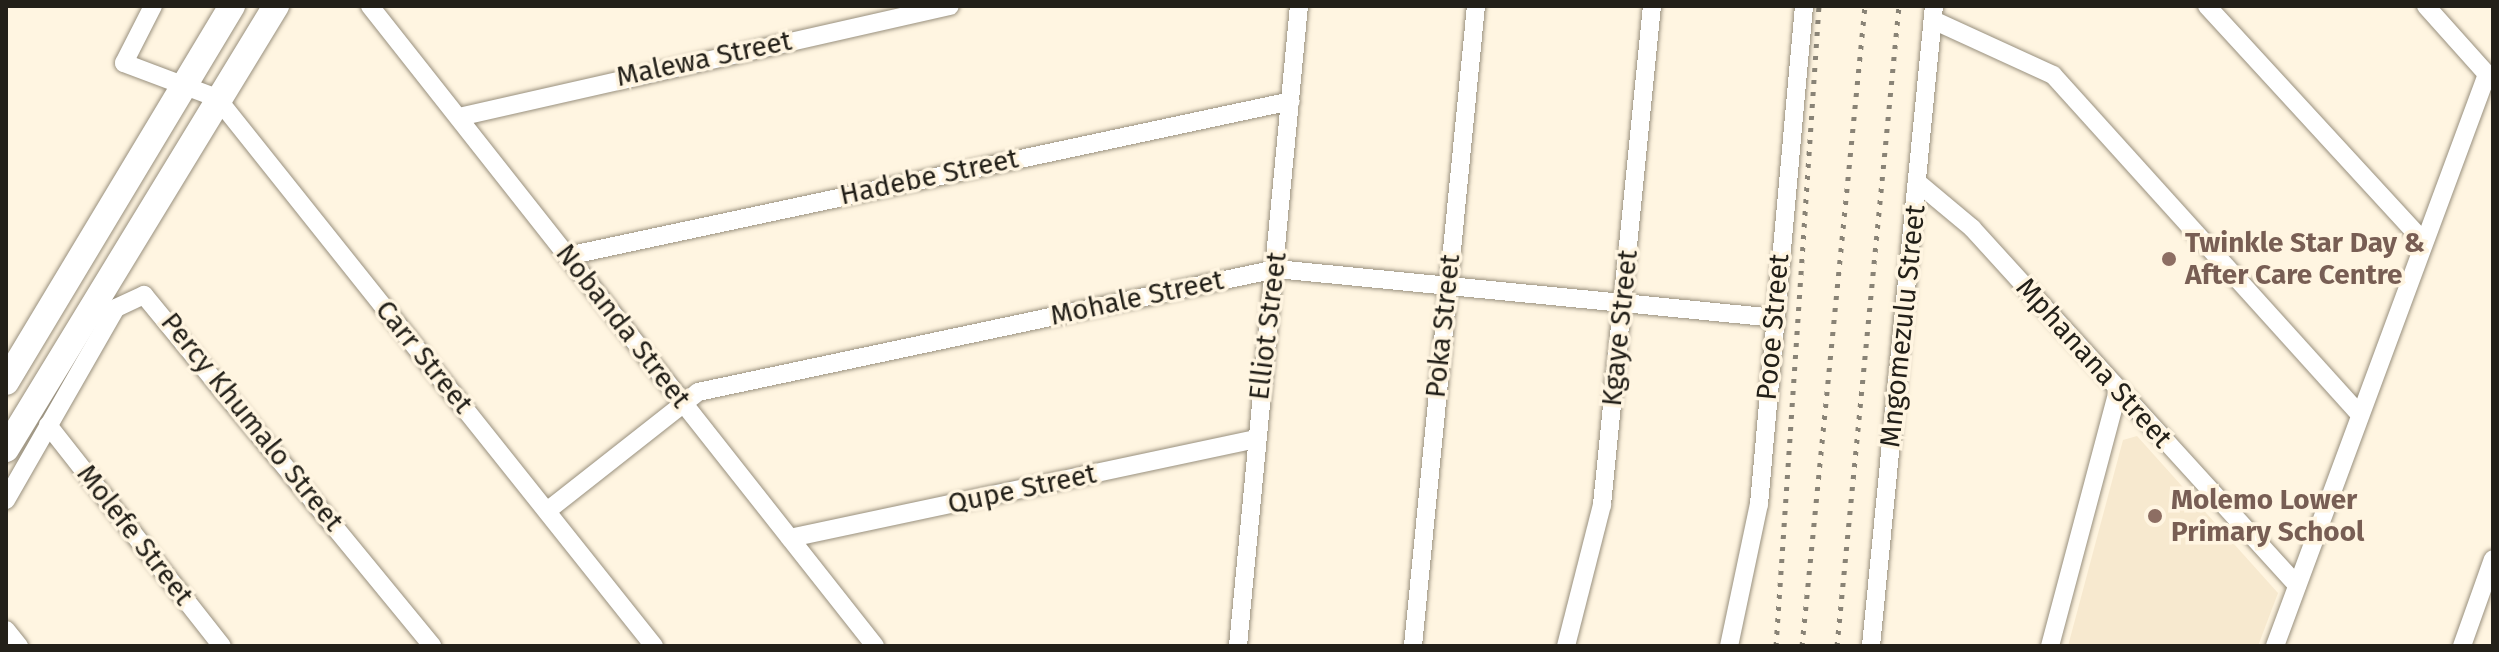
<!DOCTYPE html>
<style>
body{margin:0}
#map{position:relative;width:2499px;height:652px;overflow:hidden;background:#fff5e1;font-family:"Fira Sans",sans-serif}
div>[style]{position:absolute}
.built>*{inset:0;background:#f7e9cf}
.roads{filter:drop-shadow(0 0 2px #99907e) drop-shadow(0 0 2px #99907e)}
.street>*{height:18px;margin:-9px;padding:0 9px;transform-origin:9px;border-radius:9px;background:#fff}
.secondary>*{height:26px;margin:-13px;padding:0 13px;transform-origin:13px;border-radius:13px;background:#fff}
.rail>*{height:5px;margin-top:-2.5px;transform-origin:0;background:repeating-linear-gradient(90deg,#898376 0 4px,transparent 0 12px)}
.dots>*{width:22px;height:22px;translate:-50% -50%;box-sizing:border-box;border:4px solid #fff5e1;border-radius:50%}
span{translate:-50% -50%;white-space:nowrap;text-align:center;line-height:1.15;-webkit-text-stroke:7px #fff5e1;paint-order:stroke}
.street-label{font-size:28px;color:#232019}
.education-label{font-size:28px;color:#785e54;font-weight:700}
.left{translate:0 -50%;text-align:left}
.frame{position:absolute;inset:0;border:8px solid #232019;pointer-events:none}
</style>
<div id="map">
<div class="built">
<div style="clip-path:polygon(2137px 436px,2278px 593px,2258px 646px,2068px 646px,2123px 440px)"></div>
</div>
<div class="roads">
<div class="street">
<div style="left:153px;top:6px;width:64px;rotate:117deg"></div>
<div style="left:124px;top:63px;width:99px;rotate:20.6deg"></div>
<div style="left:217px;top:98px;width:701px;rotate:51.43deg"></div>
<div style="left:370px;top:6px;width:815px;rotate:51.72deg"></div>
<div style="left:2207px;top:6px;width:316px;rotate:47.4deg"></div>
<div style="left:2426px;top:6px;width:101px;rotate:48.2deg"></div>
<div style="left:1933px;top:20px;width:132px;rotate:24.6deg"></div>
<div style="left:2053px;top:75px;width:457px;rotate:47.9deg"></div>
<div style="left:459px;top:117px;width:503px;rotate:-12.74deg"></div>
<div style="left:1917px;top:182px;width:72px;rotate:39.9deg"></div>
<div style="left:1972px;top:228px;width:483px;rotate:47.7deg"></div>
<div style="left:567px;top:256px;width:740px;rotate:-12.08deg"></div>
<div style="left:48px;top:425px;width:281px;rotate:51.8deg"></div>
<div style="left:6px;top:500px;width:221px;rotate:-60.2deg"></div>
<div style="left:116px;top:308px;width:31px;rotate:-25deg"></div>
<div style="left:144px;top:295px;width:454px;rotate:50.6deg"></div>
<div style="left:547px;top:511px;width:192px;rotate:-38.2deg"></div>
<div style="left:698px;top:392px;width:591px;rotate:-12.01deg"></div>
<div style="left:1276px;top:269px;width:499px;rotate:5.6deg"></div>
<div style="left:790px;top:538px;width:474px;rotate:-12deg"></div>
<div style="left:6px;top:630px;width:21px;rotate:51deg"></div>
<div style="left:1238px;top:646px;width:643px;rotate:-84.56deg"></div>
<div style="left:1413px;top:646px;width:643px;rotate:-84.38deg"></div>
<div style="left:1566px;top:646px;width:146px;rotate:-75.7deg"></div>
<div style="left:1602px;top:505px;width:501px;rotate:-84.28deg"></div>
<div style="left:1729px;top:646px;width:145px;rotate:-78.1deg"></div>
<div style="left:1759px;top:504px;width:500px;rotate:-84.84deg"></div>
<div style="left:1871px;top:646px;width:643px;rotate:-84.38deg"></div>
<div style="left:2050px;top:646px;width:265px;rotate:-75.1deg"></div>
<div style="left:2275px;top:646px;width:610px;rotate:-69.66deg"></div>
<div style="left:2462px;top:646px;width:92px;rotate:-70.4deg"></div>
</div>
<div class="secondary">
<div style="left:6px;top:382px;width:439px;rotate:-59deg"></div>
<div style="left:6px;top:449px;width:519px;rotate:-58.64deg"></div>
</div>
</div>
<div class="rail">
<div style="left:1776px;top:646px;width:641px;rotate:-86.16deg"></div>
<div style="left:1802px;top:646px;width:643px;rotate:-84.38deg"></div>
<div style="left:1837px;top:646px;width:643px;rotate:-84.47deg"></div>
</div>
<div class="dots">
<div style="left:2169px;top:259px;background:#8d6e63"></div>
<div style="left:2155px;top:516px;background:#8d6e63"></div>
</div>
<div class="street-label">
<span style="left:704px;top:59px;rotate:-12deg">Malewa Street</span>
<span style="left:929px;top:177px;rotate:-12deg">Hadebe Street</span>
<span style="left:1137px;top:298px;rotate:-12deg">Mohale Street</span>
<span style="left:623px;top:326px;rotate:52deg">Nobanda Street</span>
<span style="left:1268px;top:326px;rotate:-83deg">Elliot Street</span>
<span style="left:1443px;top:326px;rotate:-84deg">Poka Street</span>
<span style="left:1903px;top:326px;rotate:-84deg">Mngomezulu Street</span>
<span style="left:1773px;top:327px;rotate:-85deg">Pooe Street</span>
<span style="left:1620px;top:328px;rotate:-84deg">Kgaye Street</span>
<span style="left:424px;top:357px;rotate:51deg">Carr Street</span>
<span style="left:2094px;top:363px;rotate:48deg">Mphanana Street</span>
<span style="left:252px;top:422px;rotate:51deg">Percy Khumalo Street</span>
<span style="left:1022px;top:489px;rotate:-12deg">Qupe Street</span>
<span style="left:135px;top:535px;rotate:52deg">Molefe Street</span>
</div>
<div class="education-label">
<span class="left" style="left:2185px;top:259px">Twinkle Star Day &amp;<br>After Care Centre</span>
<span class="left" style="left:2171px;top:516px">Molemo Lower<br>Primary School</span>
</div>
<div class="frame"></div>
</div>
